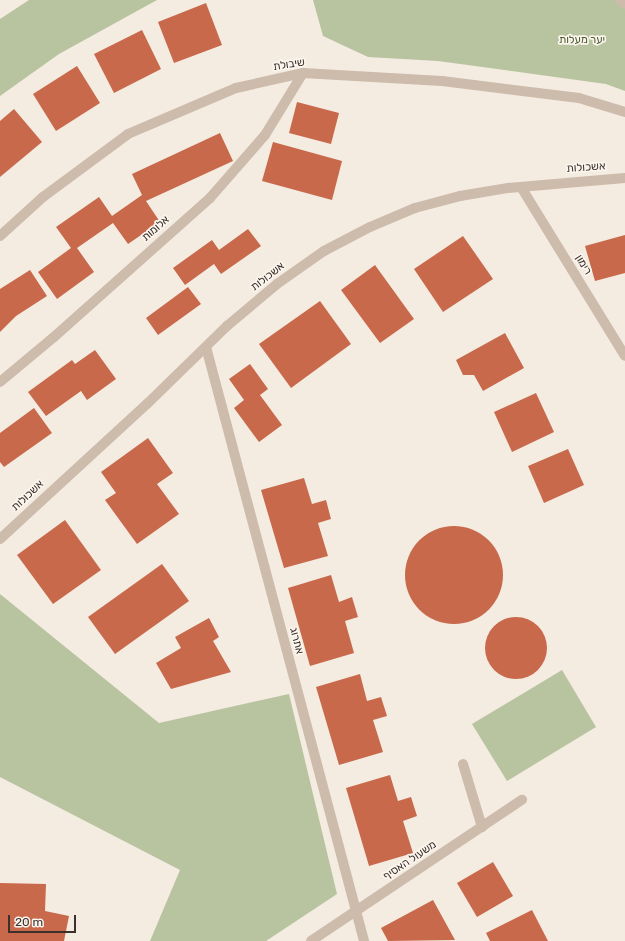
<!DOCTYPE html>
<meta charset="utf-8">
<style>
body{margin:0}
#map{position:relative;width:625px;height:941px;overflow:hidden;background:#f4ebe1;font-family:Rubik,Heebo,sans-serif}
div>[style]{position:absolute}
.green>*{inset:0;background:#b8c4a0}
.building>*{inset:0;background:#c8694b}
.round{border-radius:50%}
.minor>*{height:10px;margin:-5px;padding:0 5px;transform-origin:5px;border-radius:5px;background:#cdbbac}
span{translate:-50% -50%;white-space:nowrap;text-align:center;line-height:1.15;-webkit-text-stroke:3.5px #fbf5ee;paint-order:stroke}
.park-label{font-size:11px;color:#4a5a2e}
.street-label{font-size:11px;color:#3b302b}
.scale{position:absolute;left:8px;top:915px;width:68px;height:18px;box-sizing:border-box;border:2px solid #3b302b;border-top:0;padding-left:5px;font-size:12px;line-height:14px;white-space:nowrap;color:#3b302b;-webkit-text-stroke:3px #fbf5ee;paint-order:stroke}
</style>
<div id="map">
<div class="green">
<div style="clip-path:polygon(29px 0,157px 0,59px 54px,0 96px,0 19px)"></div>
<div style="clip-path:polygon(313px 0,625px 0,625px 91px,606px 84px,438px 61px,368px 57px,323px 36px)"></div>
<div style="clip-path:polygon(0 594px,159px 723px,289px 694px,337px 894px,266px 941px,150px 941px,180px 870px,0 777px)"></div>
<div style="clip-path:polygon(562px 670px,596px 727px,507px 781px,472px 724px)"></div>
</div>
<div class="building">
<div style="clip-path:polygon(206px 3px,222px 45px,174px 63px,158px 22px)"></div>
<div style="clip-path:polygon(142px 30px,161px 69px,114px 93px,94px 54px)"></div>
<div style="clip-path:polygon(77px 66px,100px 103px,56px 131px,33px 94px)"></div>
<div style="clip-path:polygon(297px 102px,339px 113px,331px 144px,289px 133px)"></div>
<div style="clip-path:polygon(14px 109px,42px 142px,0 177px,0 121px)"></div>
<div style="clip-path:polygon(220px 133px,233px 161px,146px 201px,160px 222px,128px 244px,113px 223px,77px 248px,94px 272px,57px 299px,38px 272px,71px 248px,56px 227px,99px 197px,112px 216px,142px 195px,132px 174px)"></div>
<div style="clip-path:polygon(273px 142px,342px 161px,332px 200px,262px 181px)"></div>
<div style="clip-path:polygon(248px 229px,261px 246px,221px 274px,214px 264px,185px 285px,173px 268px,212px 240px,219px 250px)"></div>
<div style="clip-path:polygon(625px 235px,625px 273px,595px 281px,585px 246px)"></div>
<div style="clip-path:polygon(463px 236px,493px 279px,443px 312px,414px 269px)"></div>
<div style="clip-path:polygon(375px 265px,414px 319px,380px 343px,341px 290px)"></div>
<div style="clip-path:polygon(30px 270px,47px 296px,16px 316px,0 332px,0 289px)"></div>
<div style="clip-path:polygon(188px 287px,201px 304px,158px 335px,146px 318px)"></div>
<div style="clip-path:polygon(320px 301px,351px 344px,291px 388px,259px 344px)"></div>
<div style="clip-path:polygon(505px 333px,524px 368px,483px 391px,474px 375px,463px 375px,456px 360px)"></div>
<div style="clip-path:polygon(95px 350px,116px 379px,87px 400px,81px 391px,46px 416px,28px 392px,72px 360px,75px 364px)"></div>
<div style="clip-path:polygon(250px 364px,268px 389px,260px 395px,282px 425px,259px 442px,234px 408px,244px 400px,229px 379px)"></div>
<div style="clip-path:polygon(536px 393px,554px 432px,512px 452px,494px 412px)"></div>
<div style="clip-path:polygon(34px 408px,52px 433px,4px 467px,0 462px,0 433px)"></div>
<div style="clip-path:polygon(148px 438px,173px 473px,157px 484px,179px 514px,137px 544px,105px 500px,116px 493px,101px 472px)"></div>
<div style="clip-path:polygon(568px 449px,584px 485px,544px 503px,528px 466px)"></div>
<div style="clip-path:polygon(304px 478px,312px 504px,326px 500px,331px 519px,318px 523px,328px 556px,284px 568px,261px 490px)"></div>
<div style="clip-path:polygon(65px 520px,101px 570px,53px 604px,17px 555px)"></div>
<div class="round" style="left:405px;top:526px;width:98px;height:98px"></div>
<div style="clip-path:polygon(162px 564px,189px 601px,115px 654px,88px 617px)"></div>
<div style="clip-path:polygon(331px 575px,339px 602px,352px 597px,358px 617px,345px 621px,354px 653px,310px 666px,288px 588px)"></div>
<div class="round" style="left:485px;top:617px;width:62px;height:62px"></div>
<div style="clip-path:polygon(209px 618px,219px 637px,213px 641px,231px 672px,171px 689px,156px 663px,181px 648px,175px 637px)"></div>
<div style="clip-path:polygon(360px 674px,367px 701px,381px 697px,387px 716px,373px 720px,383px 752px,339px 765px,316px 687px)"></div>
<div style="clip-path:polygon(390px 775px,398px 801px,411px 797px,417px 816px,403px 821px,413px 853px,369px 866px,346px 788px)"></div>
<div style="clip-path:polygon(493px 862px,513px 896px,477px 917px,457px 883px)"></div>
<div style="clip-path:polygon(0 883px,46px 884px,45px 911px,69px 916px,64px 941px,0 941px)"></div>
<div style="clip-path:polygon(433px 900px,455px 940px,388px 941px,381px 928px)"></div>
<div style="clip-path:polygon(532px 910px,548px 941px,490px 941px,486px 933px)"></div>
</div>
<div class="minor">
<div style="left:620px;top:0;width:6px;rotate:39deg"></div>
<div style="left:521px;top:187px;width:198px;rotate:58.4deg"></div>
<div style="left:0;top:236px;width:58px;rotate:-42.2deg"></div>
<div style="left:43px;top:197px;width:106px;rotate:-36.5deg"></div>
<div style="left:128px;top:134px;width:117px;rotate:-23.1deg"></div>
<div style="left:236px;top:88px;width:69px;rotate:-12.6deg"></div>
<div style="left:303px;top:73px;width:139px;rotate:3.3deg"></div>
<div style="left:442px;top:81px;width:138px;rotate:7.1deg"></div>
<div style="left:579px;top:98px;width:48px;rotate:16.9deg"></div>
<div style="left:206px;top:347px;width:615px;rotate:75.1deg"></div>
<div style="left:0;top:382px;width:70px;rotate:-39.8deg"></div>
<div style="left:54px;top:337px;width:209px;rotate:-41.7deg"></div>
<div style="left:210px;top:198px;width:84px;rotate:-48.9deg"></div>
<div style="left:265px;top:135px;width:73px;rotate:-58.5deg"></div>
<div style="left:0;top:539px;width:200px;rotate:-42.6deg"></div>
<div style="left:147px;top:404px;width:112px;rotate:-44.3deg"></div>
<div style="left:227px;top:326px;width:65px;rotate:-40deg"></div>
<div style="left:277px;top:284px;width:57px;rotate:-35.1deg"></div>
<div style="left:324px;top:251px;width:52px;rotate:-27.6deg"></div>
<div style="left:370px;top:227px;width:49px;rotate:-22.9deg"></div>
<div style="left:415px;top:208px;width:47px;rotate:-14.9deg"></div>
<div style="left:460px;top:196px;width:49px;rotate:-9.5deg"></div>
<div style="left:508px;top:188px;width:117px;rotate:-4.9deg"></div>
<div style="left:463px;top:764px;width:66px;rotate:73.2deg"></div>
<div style="left:311px;top:941px;width:254px;rotate:-33.8deg"></div>
</div>
<div class="park-label">
<span style="left:582px;top:40px">יער מעלות</span>
</div>
<div class="street-label">
<span style="left:289px;top:65px;rotate:-9deg">שיבולת</span>
<span style="left:586px;top:168px;rotate:-4deg">אשכולות</span>
<span style="left:156px;top:229px;rotate:-41deg">אלומות</span>
<span style="left:583px;top:265px;rotate:58deg">רימון</span>
<span style="left:268px;top:277px;rotate:-38deg">אשכולות</span>
<span style="left:28px;top:496px;rotate:-43deg">אשכולות</span>
<span style="left:296px;top:641px;rotate:75deg">אתרוג</span>
<span style="left:410px;top:861px;rotate:-34deg">משעול האסיף</span>
</div>
<div class="scale">20 m</div>
</div>
